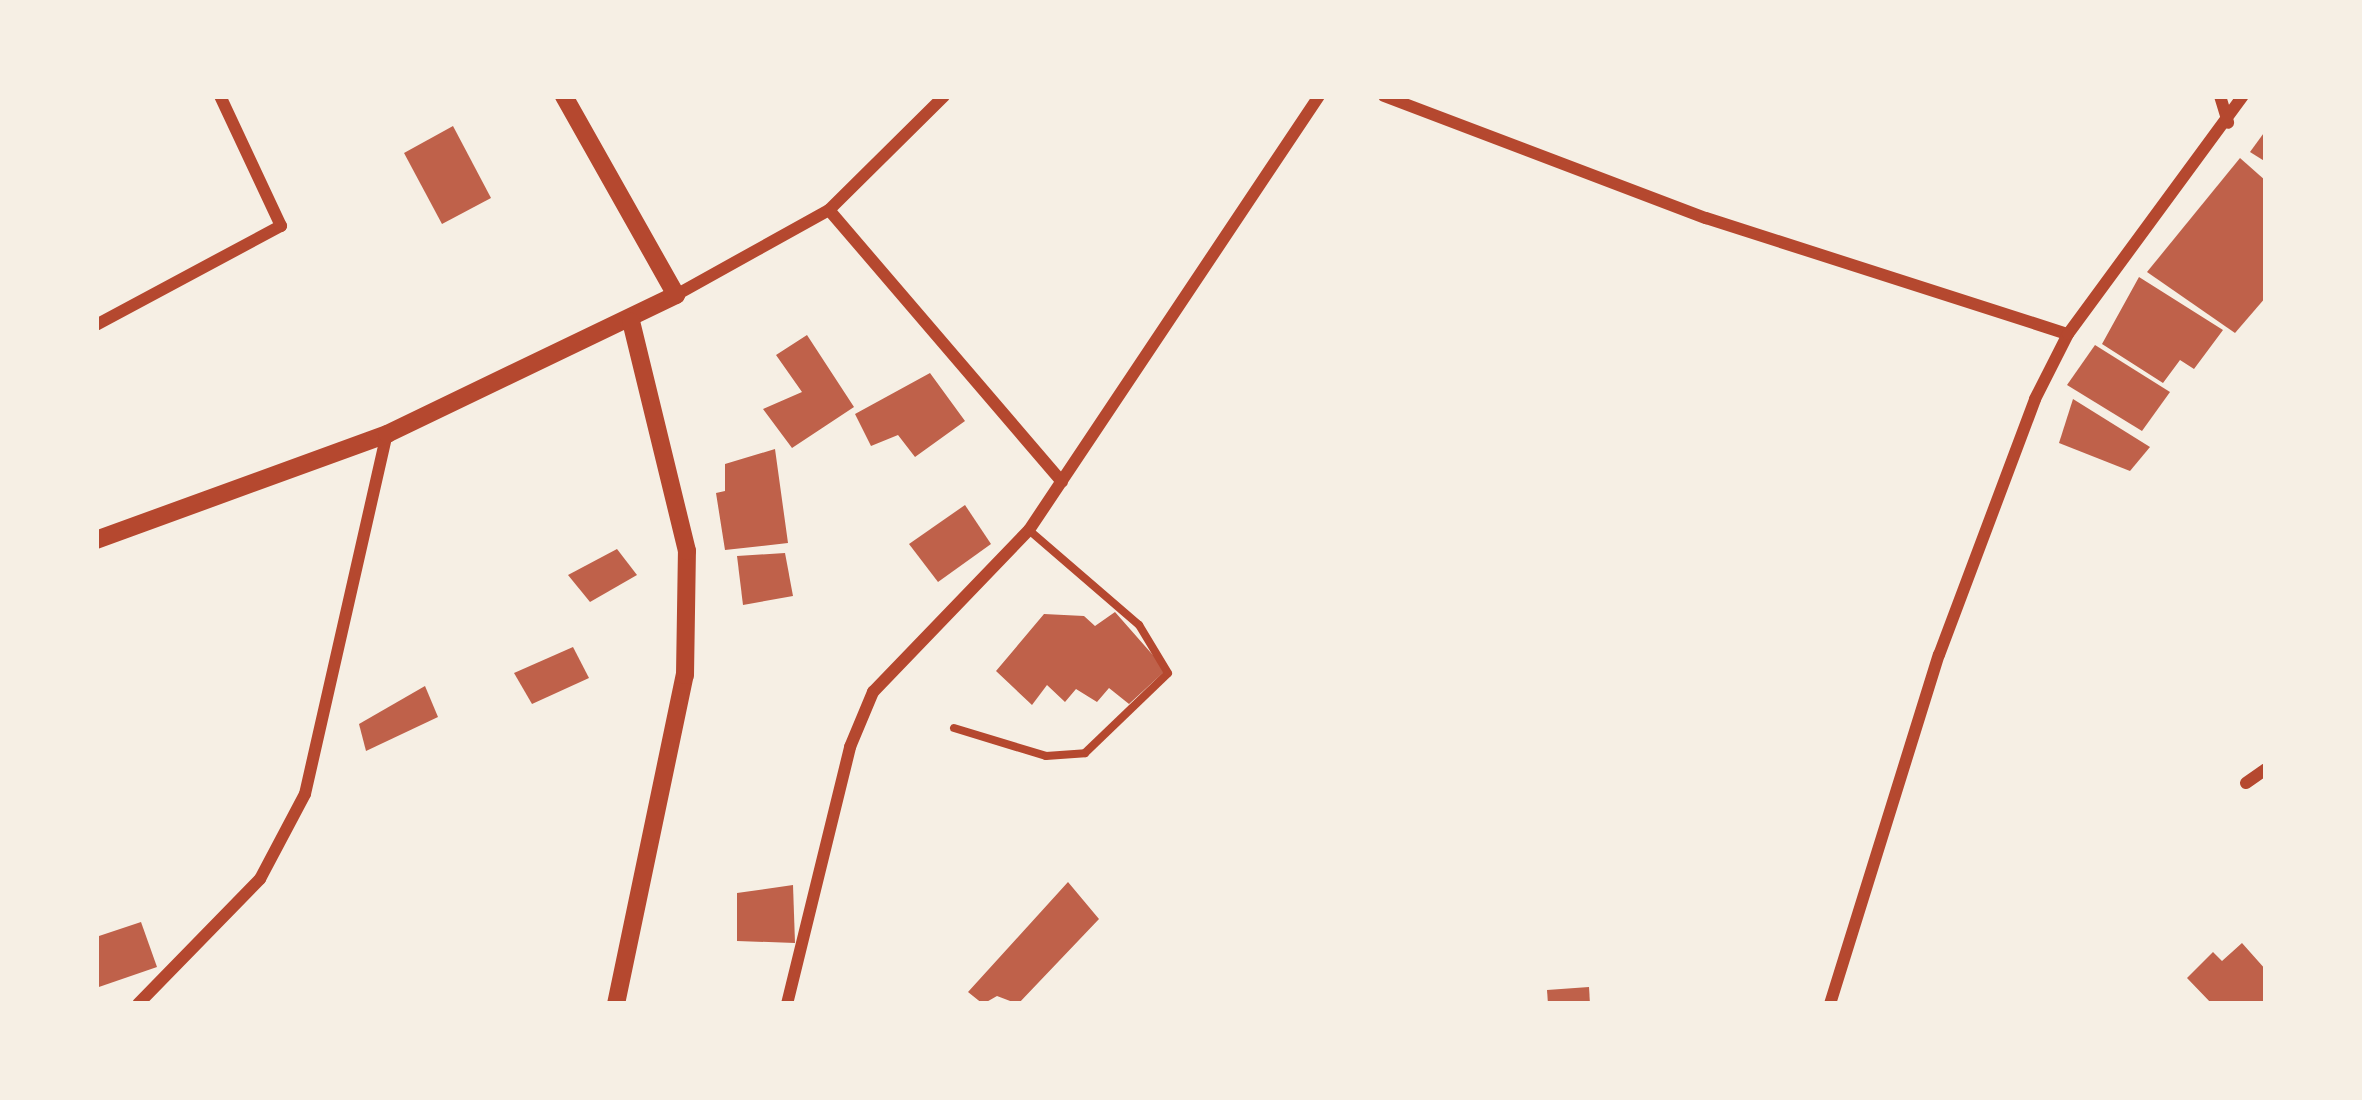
<!DOCTYPE html>
<style>
body{margin:0}
#map{position:relative;width:2362px;height:1100px;overflow:hidden;background:#f6efe4;font-family:"Fira Sans Condensed",sans-serif}
div>[style]{position:absolute}
.building>*{inset:0;background:#bf614a}
.service>*{height:8px;margin:-4px;padding:0 4px;transform-origin:4px;border-radius:4px;background:#b5482f}
.minor>*{height:12px;margin:-6px;padding:0 6px;transform-origin:6px;border-radius:6px;background:#b5482f}
.tertiary>*{height:18px;margin:-9px;padding:0 9px;transform-origin:9px;border-radius:9px;background:#b5482f}
span{translate:-50% -50%;white-space:nowrap;text-align:center;line-height:1.15;-webkit-text-stroke:9px #f6efe4;paint-order:stroke}
.frame{position:absolute;inset:0;border:99px solid #f6efe4;pointer-events:none}
</style>
<div id="map">
<div class="building">
<div style="clip-path:polygon(453px 126px,491px 198px,442px 224px,404px 153px)"></div>
<div style="clip-path:polygon(2266px 130px,2266px 162px,2250px 152px)"></div>
<div style="clip-path:polygon(2240px 158px,2266px 181px,2266px 297px,2235px 333px,2147px 272px)"></div>
<div style="clip-path:polygon(2139px 277px,2223px 330px,2194px 369px,2180px 360px,2163px 383px,2102px 344px)"></div>
<div style="clip-path:polygon(807px 335px,854px 407px,792px 448px,763px 409px,802px 392px,776px 355px)"></div>
<div style="clip-path:polygon(2095px 345px,2170px 392px,2142px 431px,2067px 385px)"></div>
<div style="clip-path:polygon(930px 373px,965px 421px,915px 457px,898px 435px,871px 446px,855px 414px)"></div>
<div style="clip-path:polygon(2073px 399px,2150px 447px,2130px 471px,2059px 443px)"></div>
<div style="clip-path:polygon(775px 449px,788px 543px,725px 550px,716px 493px,725px 491px,725px 464px)"></div>
<div style="clip-path:polygon(965px 505px,991px 544px,938px 582px,909px 544px)"></div>
<div style="clip-path:polygon(617px 549px,637px 575px,590px 602px,568px 575px)"></div>
<div style="clip-path:polygon(785px 553px,793px 596px,743px 605px,737px 556px)"></div>
<div style="clip-path:polygon(1115px 612px,1166px 670px,1129px 704px,1109px 688px,1097px 702px,1076px 689px,1065px 702px,1047px 685px,1032px 705px,996px 671px,1044px 614px,1084px 616px,1095px 626px)"></div>
<div style="clip-path:polygon(573px 647px,589px 678px,532px 704px,514px 673px)"></div>
<div style="clip-path:polygon(425px 686px,438px 717px,366px 751px,359px 724px)"></div>
<div style="clip-path:polygon(1068px 882px,1099px 919px,1018px 1004px,997px 996px,983px 1004px,968px 992px)"></div>
<div style="clip-path:polygon(793px 885px,795px 943px,737px 941px,737px 893px)"></div>
<div style="clip-path:polygon(141px 922px,157px 967px,96px 988px,96px 937px)"></div>
<div style="clip-path:polygon(2242px 943px,2266px 970px,2266px 1001px,2212px 1004px,2187px 978px,2213px 952px,2222px 961px)"></div>
<div style="clip-path:polygon(1589px 987px,1590px 1004px,1548px 1004px,1547px 990px)"></div>
</div>
<div class="service">
<div style="left:954px;top:728px;width:96px;rotate:16.9deg"></div>
<div style="left:1046px;top:756px;width:39px;rotate:-4deg"></div>
<div style="left:1085px;top:753px;width:115px;rotate:-43.9deg"></div>
<div style="left:1168px;top:673px;width:56px;rotate:-121.1deg"></div>
<div style="left:1139px;top:625px;width:144px;rotate:-139.2deg"></div>
</div>
<div class="minor">
<div style="left:1384px;top:96px;width:344px;rotate:20.8deg"></div>
<div style="left:1706px;top:218px;width:380px;rotate:17.8deg"></div>
<div style="left:2220px;top:96px;width:28px;rotate:73deg"></div>
<div style="left:829px;top:210px;width:358px;rotate:49.4deg"></div>
<div style="left:676px;top:295px;width:175px;rotate:-29.1deg"></div>
<div style="left:829px;top:210px;width:162px;rotate:-44.7deg"></div>
<div style="left:96px;top:325px;width:210px;rotate:-28.2deg"></div>
<div style="left:281px;top:226px;width:144px;rotate:-115.1deg"></div>
<div style="left:2246px;top:783px;width:24px;rotate:-35deg"></div>
<div style="left:138px;top:1004px;width:175px;rotate:-45.7deg"></div>
<div style="left:260px;top:879px;width:96px;rotate:-62.1deg"></div>
<div style="left:305px;top:794px;width:369px;rotate:-77.2deg"></div>
<div style="left:787px;top:1004px;width:265px;rotate:-76.2deg"></div>
<div style="left:850px;top:747px;width:60px;rotate:-67.3deg"></div>
<div style="left:873px;top:692px;width:225px;rotate:-46.1deg"></div>
<div style="left:1029px;top:530px;width:522px;rotate:-56.25deg"></div>
<div style="left:1830px;top:1004px;width:366px;rotate:-72.7deg"></div>
<div style="left:1939px;top:655px;width:273px;rotate:-69.4deg"></div>
<div style="left:2035px;top:399px;width:73px;rotate:-63.1deg"></div>
<div style="left:2068px;top:334px;width:295px;rotate:-53.7deg"></div>
</div>
<div class="tertiary">
<div style="left:96px;top:540px;width:310px;rotate:-20deg"></div>
<div style="left:387px;top:434px;width:321px;rotate:-25.7deg"></div>
<div style="left:676px;top:295px;width:228px;rotate:-119.4deg"></div>
<div style="left:616px;top:1004px;width:336px;rotate:-78.2deg"></div>
<div style="left:685px;top:675px;width:124px;rotate:-89.1deg"></div>
<div style="left:687px;top:551px;width:236px;rotate:-103.7deg"></div>
</div>
<div class="frame"></div>
</div>
